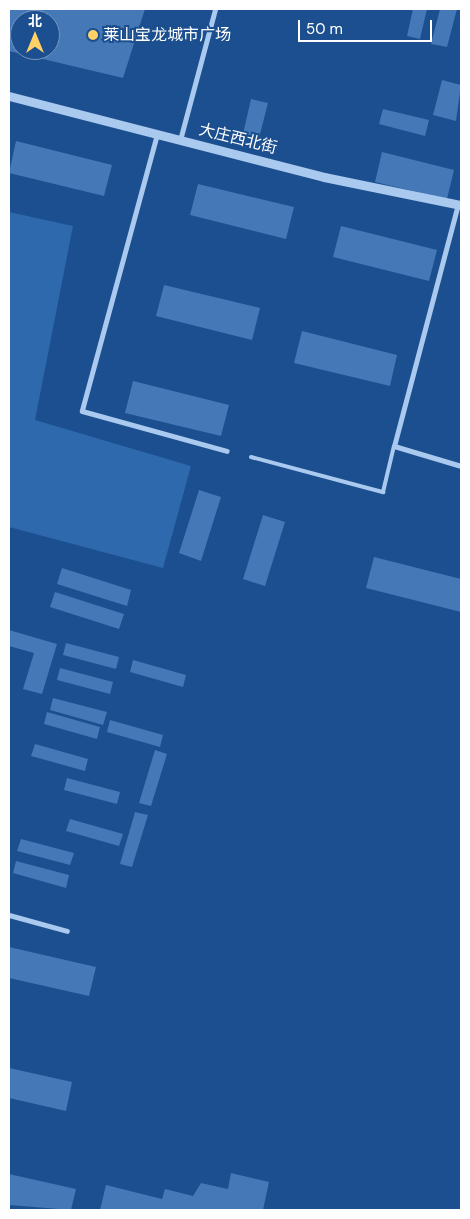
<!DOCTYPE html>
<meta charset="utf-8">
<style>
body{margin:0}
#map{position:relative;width:470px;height:1219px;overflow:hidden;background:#1b4f8f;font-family:"DM Sans","Noto Sans SC",sans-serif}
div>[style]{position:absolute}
.green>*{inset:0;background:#2e69ad}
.building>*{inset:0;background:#4478b7}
.service>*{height:4px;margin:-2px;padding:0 2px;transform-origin:2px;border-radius:2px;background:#a9c9ee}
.minor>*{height:5px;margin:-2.5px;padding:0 2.5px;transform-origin:2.5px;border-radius:2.5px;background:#a9c9ee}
.tertiary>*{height:9px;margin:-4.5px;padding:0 4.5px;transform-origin:4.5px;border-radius:4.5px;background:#a9c9ee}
.dots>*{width:14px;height:14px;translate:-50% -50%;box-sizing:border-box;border:2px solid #1b4f8f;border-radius:50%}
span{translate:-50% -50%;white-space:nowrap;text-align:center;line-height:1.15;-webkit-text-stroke:4px #1b4f8f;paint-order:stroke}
.poi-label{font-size:16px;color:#fff}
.left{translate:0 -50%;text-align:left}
.street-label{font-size:16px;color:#fff}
.frame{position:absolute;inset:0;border:10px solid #fff;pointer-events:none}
.north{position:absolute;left:10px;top:10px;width:50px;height:50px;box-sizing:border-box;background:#1b4f8f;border:1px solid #7695bc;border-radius:50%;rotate:0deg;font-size:14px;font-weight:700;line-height:20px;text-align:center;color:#fff}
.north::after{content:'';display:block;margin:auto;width:18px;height:22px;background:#ffd166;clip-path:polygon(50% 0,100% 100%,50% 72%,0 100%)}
.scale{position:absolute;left:298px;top:20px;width:134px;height:22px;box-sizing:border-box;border:2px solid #fff;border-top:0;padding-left:6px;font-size:15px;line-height:18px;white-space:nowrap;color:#fff;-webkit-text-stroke:4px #1b4f8f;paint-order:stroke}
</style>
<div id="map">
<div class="green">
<div style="clip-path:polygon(9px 212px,73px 226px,35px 420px,191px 466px,163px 568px,9px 527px)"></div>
</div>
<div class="building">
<div style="clip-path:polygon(evenodd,9px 9px,145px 9px,123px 78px,9px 51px,9px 9px,20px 20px,50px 20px,50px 50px,20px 50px,20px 20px)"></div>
<div style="clip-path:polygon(413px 9px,427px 9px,420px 39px,407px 36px)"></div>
<div style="clip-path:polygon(440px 9px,457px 9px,447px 47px,431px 44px)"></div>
<div style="clip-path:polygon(442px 80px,461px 85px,456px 121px,433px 115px)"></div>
<div style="clip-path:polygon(251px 99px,268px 103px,259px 138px,243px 134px)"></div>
<div style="clip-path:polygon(383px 109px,429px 120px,425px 136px,379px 124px)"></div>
<div style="clip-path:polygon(16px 141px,112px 165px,104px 196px,9px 173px)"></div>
<div style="clip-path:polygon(382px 152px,454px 170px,447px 199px,375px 182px)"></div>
<div style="clip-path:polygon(198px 184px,294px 207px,286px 239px,190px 215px)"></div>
<div style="clip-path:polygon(341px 226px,437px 250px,429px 281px,333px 257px)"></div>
<div style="clip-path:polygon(164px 285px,260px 308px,252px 340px,156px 316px)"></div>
<div style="clip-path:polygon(302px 331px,397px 355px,390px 386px,294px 363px)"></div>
<div style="clip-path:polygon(133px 381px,229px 405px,221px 436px,125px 413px)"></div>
<div style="clip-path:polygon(199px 490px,221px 497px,201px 561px,179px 553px)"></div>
<div style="clip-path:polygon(263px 515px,285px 522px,265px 586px,243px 579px)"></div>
<div style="clip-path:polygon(374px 557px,461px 579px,461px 612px,366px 588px)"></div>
<div style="clip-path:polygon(62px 568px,131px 590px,127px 606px,57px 584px)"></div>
<div style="clip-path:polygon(55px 592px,124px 614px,119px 629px,50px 607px)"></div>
<div style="clip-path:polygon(9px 630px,57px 644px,42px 694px,23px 689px,34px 653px,9px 646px)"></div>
<div style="clip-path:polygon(66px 643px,119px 657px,116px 669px,63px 655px)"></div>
<div style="clip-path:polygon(133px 660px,186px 675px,183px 687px,130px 672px)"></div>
<div style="clip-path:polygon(60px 668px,113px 682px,110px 694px,57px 680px)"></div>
<div style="clip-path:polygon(53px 698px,107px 712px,103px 725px,50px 710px)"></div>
<div style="clip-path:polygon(47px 712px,100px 727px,97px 739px,44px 724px)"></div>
<div style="clip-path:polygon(110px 720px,163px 735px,160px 747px,107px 732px)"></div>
<div style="clip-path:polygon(35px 744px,88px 759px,85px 771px,31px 756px)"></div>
<div style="clip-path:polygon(155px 750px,167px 754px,151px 806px,139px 803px)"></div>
<div style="clip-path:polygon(67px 778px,120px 792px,117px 804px,64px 790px)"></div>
<div style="clip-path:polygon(135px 812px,148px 815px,132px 867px,120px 864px)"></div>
<div style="clip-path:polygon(70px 819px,123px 834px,119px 846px,66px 831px)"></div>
<div style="clip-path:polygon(21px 839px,74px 853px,70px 865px,17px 851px)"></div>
<div style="clip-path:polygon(16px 861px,69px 875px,66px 888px,13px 873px)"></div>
<div style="clip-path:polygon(9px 947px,96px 967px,89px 996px,9px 978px)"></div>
<div style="clip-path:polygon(9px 1068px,72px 1082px,66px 1111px,9px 1098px)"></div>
<div style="clip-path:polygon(231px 1173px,269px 1182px,263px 1210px,100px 1210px,106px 1185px,162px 1199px,165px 1189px,193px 1196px,201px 1183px,228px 1189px)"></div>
<div style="clip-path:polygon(9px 1174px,76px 1189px,71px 1210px,9px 1205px)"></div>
</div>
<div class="service">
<div style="left:251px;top:457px;width:137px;rotate:14.9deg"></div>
<div style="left:383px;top:492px;width:47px;rotate:-76.6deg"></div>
</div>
<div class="minor">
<div style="left:157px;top:134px;width:287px;rotate:105.2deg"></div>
<div style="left:82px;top:411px;width:150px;rotate:15.4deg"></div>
<div style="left:180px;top:140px;width:136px;rotate:-75deg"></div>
<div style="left:458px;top:204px;width:250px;rotate:104.8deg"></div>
<div style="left:394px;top:446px;width:70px;rotate:16.6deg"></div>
<div style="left:9px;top:915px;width:60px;rotate:15.4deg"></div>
</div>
<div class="tertiary">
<div style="left:9px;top:96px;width:325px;rotate:14.4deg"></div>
<div style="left:324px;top:177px;width:140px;rotate:11.6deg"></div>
</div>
<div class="dots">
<div style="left:93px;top:35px;background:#ffd166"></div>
</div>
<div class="poi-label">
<span class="left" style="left:103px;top:35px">莱山宝龙城市广场</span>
</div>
<div class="street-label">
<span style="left:238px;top:139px;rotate:14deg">大庄西北街</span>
</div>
<div class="frame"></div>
<div class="north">北</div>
<div class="scale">50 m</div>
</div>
